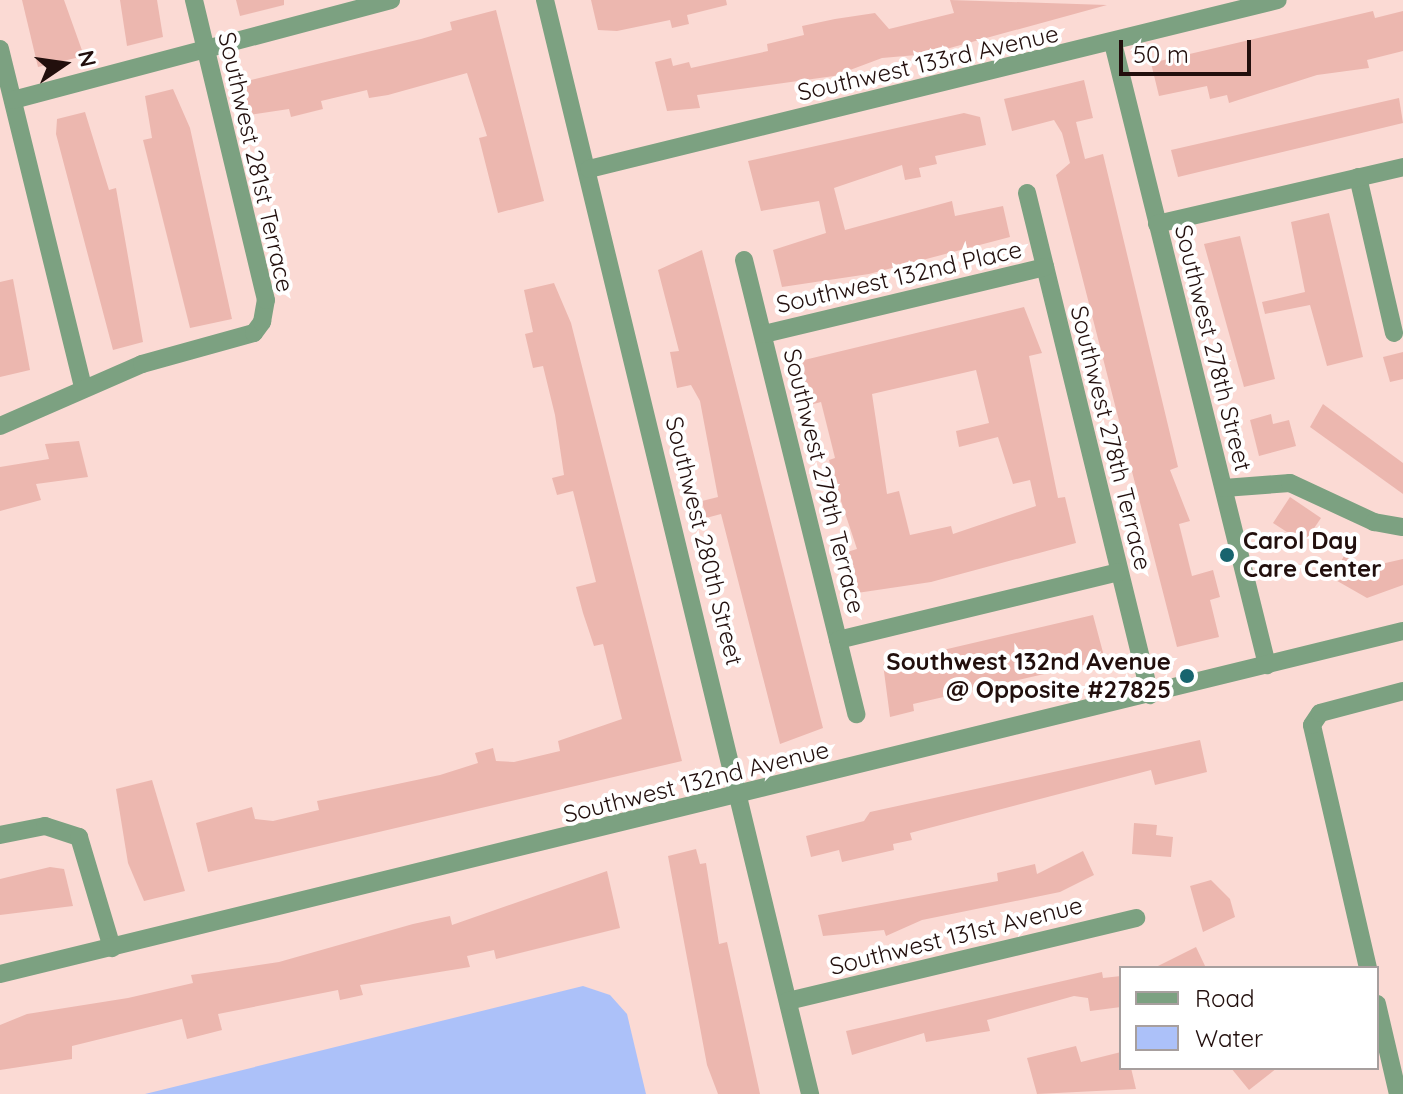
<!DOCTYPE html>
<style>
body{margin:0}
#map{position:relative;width:1403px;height:1094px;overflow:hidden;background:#fbdad4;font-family:Quicksand,sans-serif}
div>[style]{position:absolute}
.water>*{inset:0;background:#acc1f9}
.building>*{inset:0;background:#ecb7af}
.minor>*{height:18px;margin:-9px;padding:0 9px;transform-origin:9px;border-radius:9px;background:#7ca181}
.dots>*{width:22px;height:22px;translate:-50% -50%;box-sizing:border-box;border:4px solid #fff;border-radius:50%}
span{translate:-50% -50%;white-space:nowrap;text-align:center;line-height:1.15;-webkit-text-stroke:8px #fff;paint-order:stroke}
.street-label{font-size:24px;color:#220f0d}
.poi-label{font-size:24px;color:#220f0d;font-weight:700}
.left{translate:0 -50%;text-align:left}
.right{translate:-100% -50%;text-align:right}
.legend{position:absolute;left:1119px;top:966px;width:260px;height:104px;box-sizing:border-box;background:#fff;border:2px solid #a79f9e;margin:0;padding:10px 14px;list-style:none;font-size:24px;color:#220f0d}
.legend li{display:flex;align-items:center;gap:16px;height:40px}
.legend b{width:40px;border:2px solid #a79f9e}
.north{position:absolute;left:24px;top:24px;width:80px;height:80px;-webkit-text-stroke:6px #fff;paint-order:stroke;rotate:77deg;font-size:22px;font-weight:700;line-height:32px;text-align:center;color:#220f0d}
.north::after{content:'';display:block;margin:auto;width:28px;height:36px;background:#220f0d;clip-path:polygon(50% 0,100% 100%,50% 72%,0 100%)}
.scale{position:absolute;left:1119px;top:40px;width:132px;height:36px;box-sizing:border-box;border:4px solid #220f0d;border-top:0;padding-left:10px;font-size:24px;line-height:28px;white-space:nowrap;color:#220f0d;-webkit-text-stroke:6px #fff;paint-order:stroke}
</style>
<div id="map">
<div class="water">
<div style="clip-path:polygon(583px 986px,610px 995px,627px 1014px,646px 1094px,145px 1094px)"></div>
</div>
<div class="building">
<div style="clip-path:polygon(22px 0,64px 0,84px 56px,38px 67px)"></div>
<div style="clip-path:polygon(120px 0,157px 0,163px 37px,127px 46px)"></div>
<div style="clip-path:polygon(236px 0,284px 0,284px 5px,240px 16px)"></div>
<div style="clip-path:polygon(591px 0,726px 0,727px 5px,687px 15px,689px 24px,672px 28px,670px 20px,617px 31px,598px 30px)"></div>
<div style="clip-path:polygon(950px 0,1107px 5px,928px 54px,882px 58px,834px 76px,697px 95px,700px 108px,667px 111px,655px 62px,671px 58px,673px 66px,689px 62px,691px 68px,768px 51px,767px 44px,804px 35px,802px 26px,835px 19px,875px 13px,889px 29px,954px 13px)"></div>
<div style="clip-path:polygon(496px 10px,544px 201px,498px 213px,479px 138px,487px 136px,467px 73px,388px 95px,369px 98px,367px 90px,321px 101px,323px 109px,291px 117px,289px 109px,249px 115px,243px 87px,251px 80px,421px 39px,452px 30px,450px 22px)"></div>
<div style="clip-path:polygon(1373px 11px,1375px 18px,1403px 11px,1403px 51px,1367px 60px,1369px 68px,1317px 75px,1229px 103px,1227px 95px,1210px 99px,1207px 86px,1159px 96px,1151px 63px)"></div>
<div style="clip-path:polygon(1084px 80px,1093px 118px,1076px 122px,1085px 159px,1103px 154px,1178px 467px,1170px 470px,1190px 521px,1179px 524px,1192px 576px,1213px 570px,1220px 597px,1210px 600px,1219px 637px,1177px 647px,1056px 175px,1070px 163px,1062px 133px,1054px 120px,1012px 131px,1004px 99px)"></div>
<div style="clip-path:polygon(173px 89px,190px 128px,232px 319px,190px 328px,143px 140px,152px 138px,145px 96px)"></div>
<div style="clip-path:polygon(1399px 98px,1403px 123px,1178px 177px,1171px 150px)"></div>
<div style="clip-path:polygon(85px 112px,109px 190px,116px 188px,143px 342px,113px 350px,56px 134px,57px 119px)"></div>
<div style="clip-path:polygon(964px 113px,980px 117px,986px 145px,935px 156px,937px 164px,919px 168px,921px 177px,905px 180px,902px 165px,834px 188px,845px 230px,952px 201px,955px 216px,1003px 206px,1010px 237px,869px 274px,782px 287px,773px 250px,826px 233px,819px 201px,761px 211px,748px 161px)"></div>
<div style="clip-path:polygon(1329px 213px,1363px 357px,1327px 366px,1310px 305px,1265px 314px,1262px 302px,1305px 292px,1291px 222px)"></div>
<div style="clip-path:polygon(1240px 236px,1275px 379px,1244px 387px,1204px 244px)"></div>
<div style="clip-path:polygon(702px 250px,823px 728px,780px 744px,721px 514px,706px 518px,702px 501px,718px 497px,700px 401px,691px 385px,677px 388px,670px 352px,679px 351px,658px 270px)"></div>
<div style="clip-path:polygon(13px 279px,30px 370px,0 377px,0 282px)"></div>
<div style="clip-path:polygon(554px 283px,571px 323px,682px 761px,208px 872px,196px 823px,252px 807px,255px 819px,273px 821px,319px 810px,317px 801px,440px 775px,478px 763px,475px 753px,493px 748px,496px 761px,514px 762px,560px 751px,558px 741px,622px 719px,603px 644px,594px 646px,583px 613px,576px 587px,596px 582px,573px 491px,557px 495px,552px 478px,564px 475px,555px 415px,543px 366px,533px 368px,525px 334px,533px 332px,524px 290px)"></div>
<div style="clip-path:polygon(evenodd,1024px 307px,1042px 353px,1029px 356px,1058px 498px,1065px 497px,1076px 543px,931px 582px,857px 593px,847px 552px,857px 549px,834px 480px,829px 460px,835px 458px,821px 402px,810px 405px,800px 361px,1024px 307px,976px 370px,989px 423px,956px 431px,959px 447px,998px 437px,1013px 484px,1030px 480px,1036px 506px,953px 534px,951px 526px,910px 535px,899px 491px,887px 494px,872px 394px,976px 370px)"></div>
<div style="clip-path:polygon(1403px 352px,1403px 379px,1390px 382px,1383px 357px)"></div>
<div style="clip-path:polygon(1323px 404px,1403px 463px,1403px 494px,1310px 427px)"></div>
<div style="clip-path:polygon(1271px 414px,1273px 424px,1289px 420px,1296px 446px,1259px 456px,1250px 420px)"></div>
<div style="clip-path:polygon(79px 441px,88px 477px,36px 484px,41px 500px,0 511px,0 467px,49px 459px,45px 444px)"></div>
<div style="clip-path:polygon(1290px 497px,1321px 518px,1304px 543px,1273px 523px)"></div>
<div style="clip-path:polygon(1345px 554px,1368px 567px,1403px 559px,1403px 585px,1367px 598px,1332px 578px)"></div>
<div style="clip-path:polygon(1093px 615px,1105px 660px,913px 704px,914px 711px,890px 717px,883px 664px)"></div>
<div style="clip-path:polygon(1200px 740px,1207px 772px,1155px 785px,1151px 770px,910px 833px,912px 840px,893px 844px,894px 850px,842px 862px,839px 850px,811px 857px,806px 836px,864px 821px,870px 812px)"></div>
<div style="clip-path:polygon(152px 780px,185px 891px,144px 901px,128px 863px,116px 789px)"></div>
<div style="clip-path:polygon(1134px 823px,1157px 825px,1156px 835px,1173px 837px,1171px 857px,1132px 854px)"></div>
<div style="clip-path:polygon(696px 849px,700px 864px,706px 863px,719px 944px,727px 942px,760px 1094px,718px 1094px,707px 1065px,668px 856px)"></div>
<div style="clip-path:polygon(1083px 851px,1094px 875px,1060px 892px,922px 920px,886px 936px,884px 930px,823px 936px,818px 915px,998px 881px,997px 873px,1035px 864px,1037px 874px)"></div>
<div style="clip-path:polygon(50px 867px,64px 869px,73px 906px,0 915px,0 879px)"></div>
<div style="clip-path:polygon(607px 871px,620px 928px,496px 959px,494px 950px,467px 956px,470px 967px,360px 985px,363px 995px,340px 1000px,338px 990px,218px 1014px,222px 1030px,187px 1039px,182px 1019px,72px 1046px,72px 1059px,0 1070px,0 1025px,27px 1014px,128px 998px,193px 983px,191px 975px,279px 962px,413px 924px,450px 916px,452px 925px)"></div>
<div style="clip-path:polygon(1211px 880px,1230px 899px,1235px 917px,1203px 932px,1190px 886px)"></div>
<div style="clip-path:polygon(1196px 947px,1206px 968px,1154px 968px)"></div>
<div style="clip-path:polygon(1102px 972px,1103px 978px,1121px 976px,1121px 1007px,1090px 1011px,1088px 998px,1074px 996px,987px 1020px,990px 1031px,926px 1042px,924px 1033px,852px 1055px,846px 1031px)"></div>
<div style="clip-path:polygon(1076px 1046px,1081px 1062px,1121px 1052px,1121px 1068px,1131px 1068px,1136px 1089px,1037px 1094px,1027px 1058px)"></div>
<div style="clip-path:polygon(1231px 1068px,1277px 1068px,1249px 1090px)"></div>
</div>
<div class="minor">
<div style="left:545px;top:0;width:1126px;rotate:76.38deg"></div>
<div style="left:1113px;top:43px;width:641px;rotate:76.09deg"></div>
<div style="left:0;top:49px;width:349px;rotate:76.2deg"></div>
<div style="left:13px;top:100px;width:391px;rotate:-14.8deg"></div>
<div style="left:589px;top:169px;width:709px;rotate:-13.78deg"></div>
<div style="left:1358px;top:177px;width:160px;rotate:77deg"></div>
<div style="left:1027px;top:193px;width:517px;rotate:76.23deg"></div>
<div style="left:1157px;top:224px;width:253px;rotate:-13deg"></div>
<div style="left:744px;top:260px;width:468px;rotate:76.1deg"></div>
<div style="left:764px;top:334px;width:289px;rotate:-13.4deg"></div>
<div style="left:0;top:426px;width:155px;rotate:-23.6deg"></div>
<div style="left:142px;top:364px;width:116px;rotate:-15.5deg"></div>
<div style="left:254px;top:333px;width:14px;rotate:-54deg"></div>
<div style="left:262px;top:322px;width:22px;rotate:-80deg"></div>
<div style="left:266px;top:300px;width:309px;rotate:-103.5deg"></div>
<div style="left:1224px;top:488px;width:66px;rotate:-4.3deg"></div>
<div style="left:1290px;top:483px;width:93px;rotate:24.9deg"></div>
<div style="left:1374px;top:522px;width:29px;rotate:10deg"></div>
<div style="left:838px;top:640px;width:289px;rotate:-13.6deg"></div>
<div style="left:0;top:835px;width:46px;rotate:-11.3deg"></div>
<div style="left:45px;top:826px;width:36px;rotate:18deg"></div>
<div style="left:79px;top:837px;width:116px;rotate:73.4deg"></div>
<div style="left:1368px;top:968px;width:249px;rotate:-103deg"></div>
<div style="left:1312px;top:725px;width:14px;rotate:-56deg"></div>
<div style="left:1320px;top:713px;width:86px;rotate:-14.8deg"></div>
<div style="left:0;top:974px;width:1444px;rotate:-13.74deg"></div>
<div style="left:788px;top:1001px;width:358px;rotate:-13.4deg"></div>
<div style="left:1377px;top:1004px;width:92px;rotate:76.9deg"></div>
</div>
<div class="dots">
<div style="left:1227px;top:555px;background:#18646e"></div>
<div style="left:1187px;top:676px;background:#18646e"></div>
</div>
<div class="street-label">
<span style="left:928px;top:63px;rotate:-13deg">Southwest 133rd Avenue</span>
<span style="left:256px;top:162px;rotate:77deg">Southwest 281st Terrace</span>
<span style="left:899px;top:277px;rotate:-13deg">Southwest 132nd Place</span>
<span style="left:1213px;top:348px;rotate:76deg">Southwest 278th Street</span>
<span style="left:1111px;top:438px;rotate:76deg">Southwest 278th Terrace</span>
<span style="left:824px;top:481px;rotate:76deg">Southwest 279th Terrace</span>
<span style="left:704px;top:541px;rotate:76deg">Southwest 280th Street</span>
<span style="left:696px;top:782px;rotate:-14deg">Southwest 132nd Avenue</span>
<span style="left:956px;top:936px;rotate:-14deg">Southwest 131st Avenue</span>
</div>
<div class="poi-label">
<span class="left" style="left:1243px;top:555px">Carol Day<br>Care Center</span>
<span class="right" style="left:1171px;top:676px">Southwest 132nd Avenue<br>@ Opposite #27825</span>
</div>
<ul class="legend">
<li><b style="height:10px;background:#7ca181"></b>Road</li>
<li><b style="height:22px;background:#acc1f9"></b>Water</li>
</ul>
<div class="north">N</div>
<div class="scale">50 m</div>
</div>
